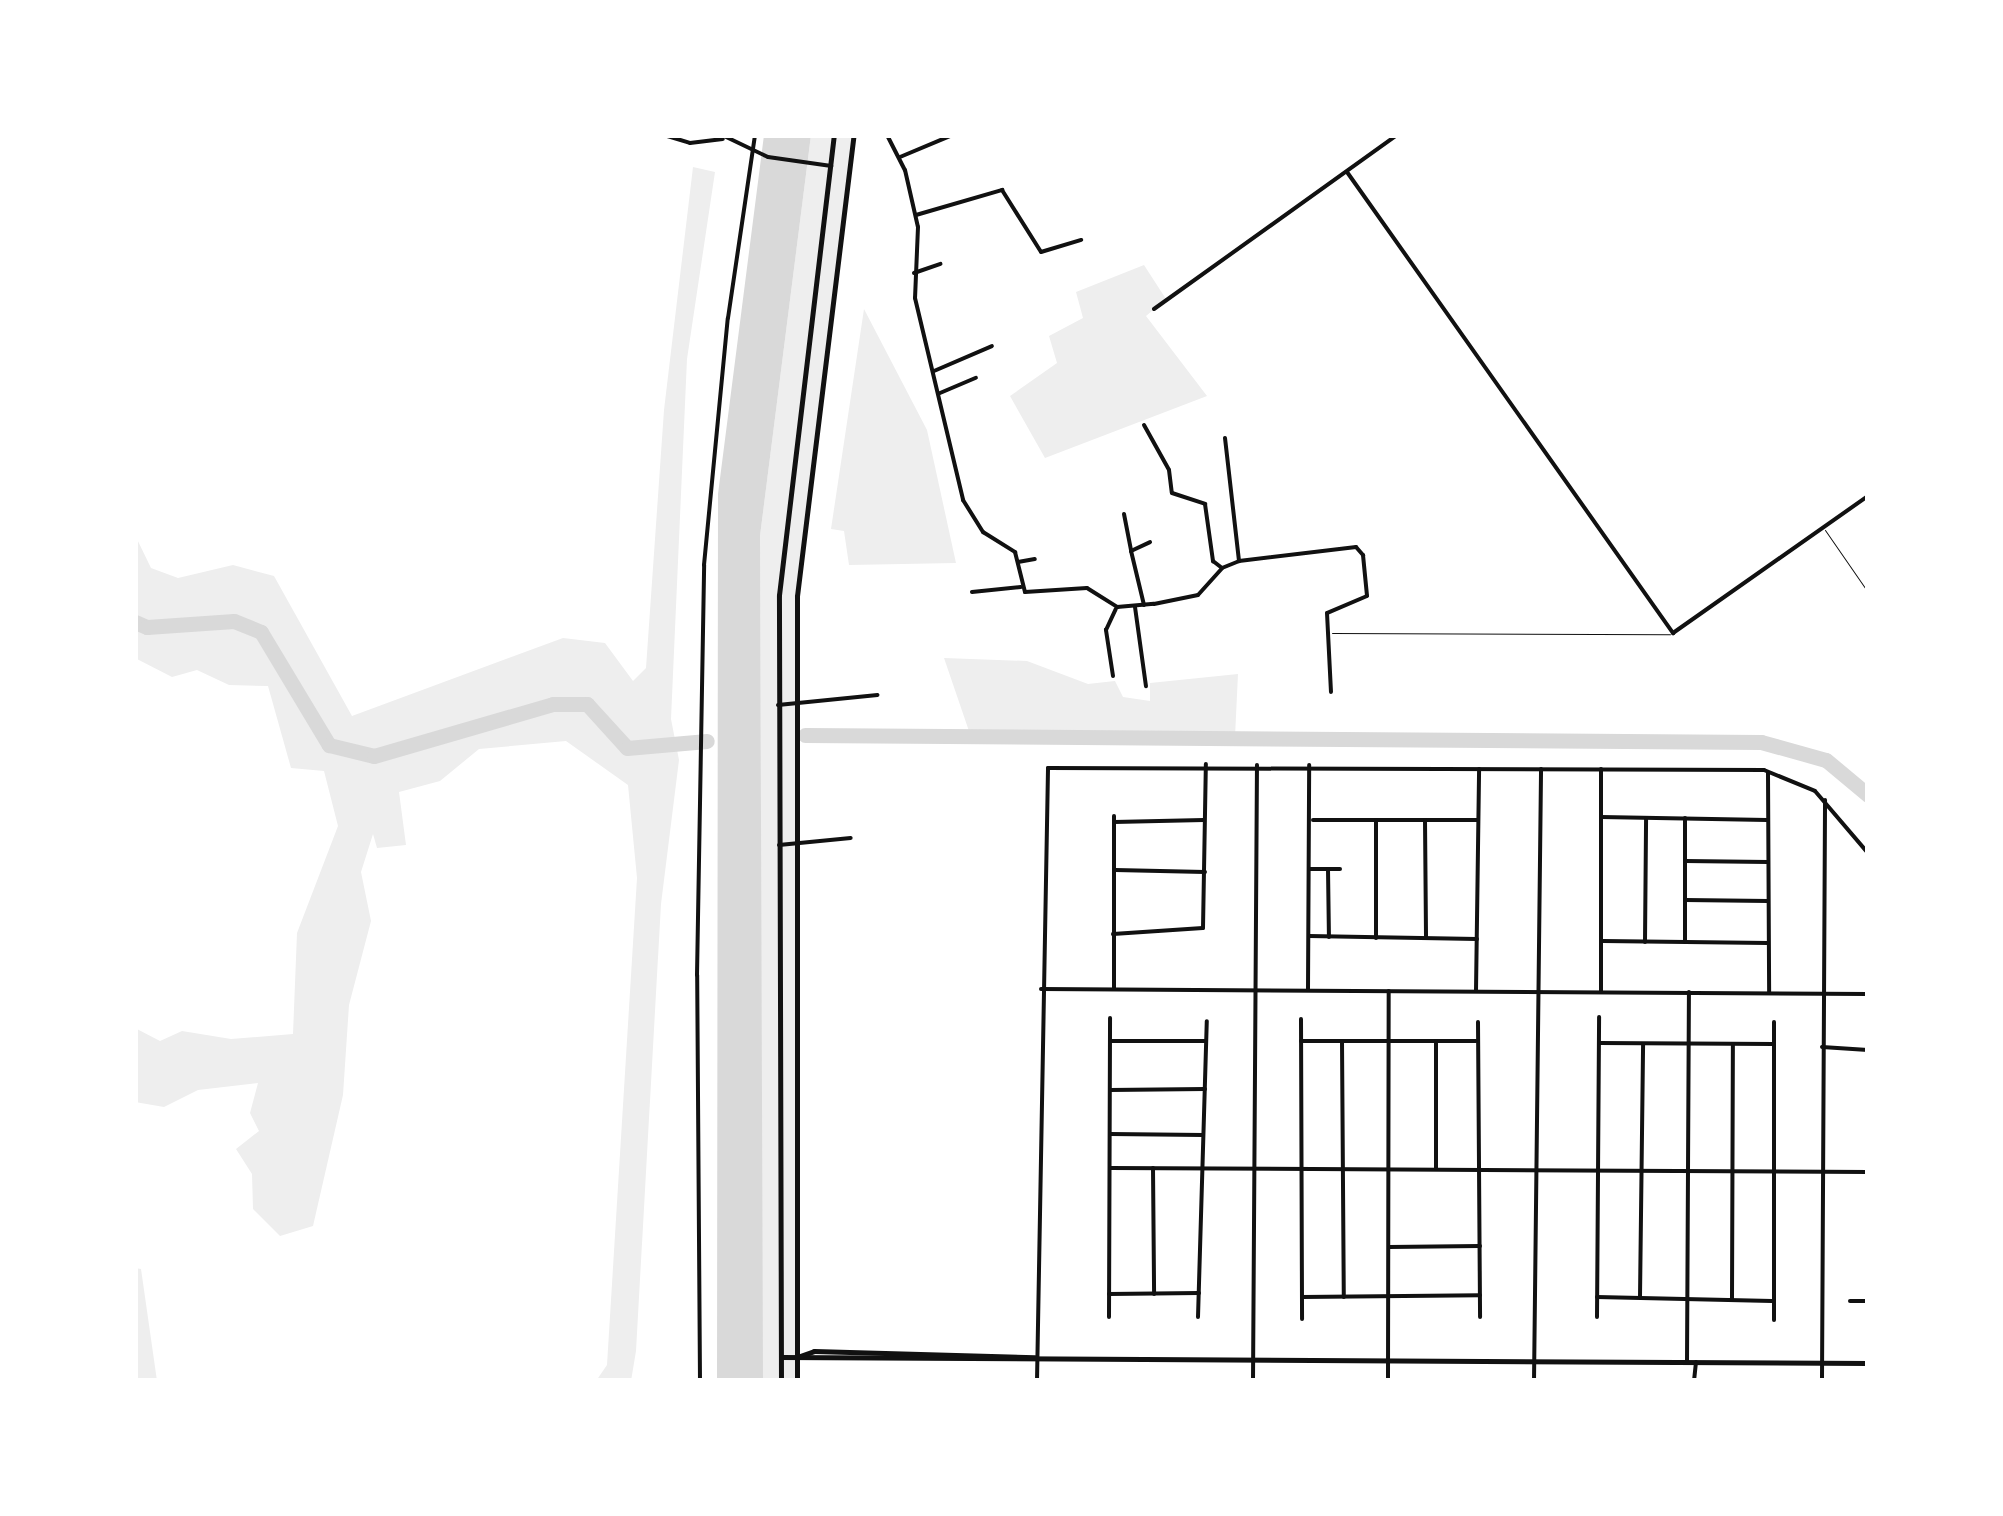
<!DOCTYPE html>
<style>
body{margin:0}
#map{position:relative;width:2003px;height:1516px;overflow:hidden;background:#fff;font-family:"Noto Serif",serif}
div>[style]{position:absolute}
.green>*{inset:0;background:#eee}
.water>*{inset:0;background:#d9d9d9}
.river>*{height:15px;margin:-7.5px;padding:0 7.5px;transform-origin:7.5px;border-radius:7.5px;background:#d9d9d9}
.service>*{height:1px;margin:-0.5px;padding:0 0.5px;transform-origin:0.5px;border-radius:0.5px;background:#111}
.minor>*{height:4px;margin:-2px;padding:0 2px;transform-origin:2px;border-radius:2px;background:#111}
.tertiary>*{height:5px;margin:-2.5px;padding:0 2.5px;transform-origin:2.5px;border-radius:2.5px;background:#111}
.secondary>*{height:5px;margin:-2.5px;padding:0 2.5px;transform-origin:2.5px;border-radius:2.5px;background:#111}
span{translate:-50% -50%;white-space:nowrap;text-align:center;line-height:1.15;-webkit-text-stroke:8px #fff;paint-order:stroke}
.frame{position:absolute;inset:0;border:138px solid #fff;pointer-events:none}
</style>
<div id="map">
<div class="green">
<div style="clip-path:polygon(811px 135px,854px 135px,797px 596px,797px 1381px,762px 1381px,760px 536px)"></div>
<div style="clip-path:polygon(693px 167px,715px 172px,687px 359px,671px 719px,679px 760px,661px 904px,636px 1351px,631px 1381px,596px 1381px,607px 1365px,637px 878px,628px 785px,566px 741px,479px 749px,440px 781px,399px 792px,406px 845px,377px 848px,373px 834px,361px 872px,371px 921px,349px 1005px,343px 1095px,313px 1226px,280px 1236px,253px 1209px,252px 1174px,236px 1149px,259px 1131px,250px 1113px,258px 1083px,198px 1090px,164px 1107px,135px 1102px,135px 1028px,160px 1041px,182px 1031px,231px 1039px,293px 1034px,297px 933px,338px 826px,324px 771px,291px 768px,268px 686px,229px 685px,197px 670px,172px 677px,135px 658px,135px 535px,151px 568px,178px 578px,233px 565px,274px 576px,352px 716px,563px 638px,605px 643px,633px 681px,646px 668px,664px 410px)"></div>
<div style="clip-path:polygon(1144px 265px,1166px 299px,1146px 316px,1207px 396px,1045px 458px,1010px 396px,1057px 363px,1049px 336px,1083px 318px,1076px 292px)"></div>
<div style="clip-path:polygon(864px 309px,927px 430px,956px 563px,849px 565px,844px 531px,831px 529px)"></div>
<div style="clip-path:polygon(944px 658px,1027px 661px,1088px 684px,1115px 681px,1123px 697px,1150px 701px,1150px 683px,1238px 674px,1235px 737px,971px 737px)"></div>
<div style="clip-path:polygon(135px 1268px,141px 1269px,157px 1381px,135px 1381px)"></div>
</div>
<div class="water">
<div style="clip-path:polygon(764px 135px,811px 135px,760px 536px,763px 1381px,717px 1381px,718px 494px)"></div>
</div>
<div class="river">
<div style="left:135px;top:622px;width:13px;rotate:23deg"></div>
<div style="left:147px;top:627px;width:87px;rotate:-3.9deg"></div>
<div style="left:234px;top:621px;width:29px;rotate:22deg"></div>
<div style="left:261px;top:632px;width:132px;rotate:59deg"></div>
<div style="left:329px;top:745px;width:46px;rotate:13.7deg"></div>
<div style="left:374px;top:756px;width:186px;rotate:-16.2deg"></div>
<div style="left:553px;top:704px;width:34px"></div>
<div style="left:587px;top:704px;width:59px;rotate:47.7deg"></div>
<div style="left:627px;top:748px;width:80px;rotate:-5deg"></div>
<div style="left:805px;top:735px;width:956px;rotate:0.42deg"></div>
<div style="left:1761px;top:742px;width:67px;rotate:15.5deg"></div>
<div style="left:1826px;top:760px;width:55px;rotate:39.8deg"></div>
</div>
<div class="service">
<div style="left:1825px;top:530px;width:75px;rotate:55.3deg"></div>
<div style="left:1332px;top:633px;width:338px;rotate:0.2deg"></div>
</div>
<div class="minor">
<div style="left:664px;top:135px;width:27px;rotate:17deg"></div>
<div style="left:690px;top:143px;width:33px;rotate:-7deg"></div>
<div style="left:722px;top:135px;width:51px;rotate:25.6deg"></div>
<div style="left:768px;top:157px;width:64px;rotate:8.1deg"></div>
<div style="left:887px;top:135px;width:39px;rotate:63deg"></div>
<div style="left:905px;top:170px;width:58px;rotate:77.2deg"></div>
<div style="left:918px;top:227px;width:71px;rotate:92.4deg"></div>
<div style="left:915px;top:298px;width:208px;rotate:76.6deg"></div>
<div style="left:963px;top:500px;width:38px;rotate:58deg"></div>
<div style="left:983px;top:532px;width:38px;rotate:32deg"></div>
<div style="left:1015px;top:552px;width:41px;rotate:76deg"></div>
<div style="left:1025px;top:592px;width:62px;rotate:-3.7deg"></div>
<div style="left:1087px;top:588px;width:36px;rotate:32deg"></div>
<div style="left:1117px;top:607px;width:37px;rotate:-5deg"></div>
<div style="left:1154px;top:604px;width:45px;rotate:-11.6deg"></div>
<div style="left:1198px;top:595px;width:36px;rotate:-48deg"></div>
<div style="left:1222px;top:568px;width:18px;rotate:-22deg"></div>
<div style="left:1239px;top:561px;width:118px;rotate:-6.8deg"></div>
<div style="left:1356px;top:547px;width:11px;rotate:49deg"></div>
<div style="left:1363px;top:555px;width:41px;rotate:84.4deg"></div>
<div style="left:1367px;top:596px;width:43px;rotate:157deg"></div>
<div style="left:1327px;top:613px;width:79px;rotate:87.1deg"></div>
<div style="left:900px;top:157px;width:54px;rotate:-22.8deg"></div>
<div style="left:1347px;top:172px;width:565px;rotate:54.73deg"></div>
<div style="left:1673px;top:633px;width:238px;rotate:-35.1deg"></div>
<div style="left:916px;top:215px;width:90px;rotate:-16.2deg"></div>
<div style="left:1002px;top:190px;width:73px;rotate:57.8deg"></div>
<div style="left:1041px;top:252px;width:42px;rotate:-16.7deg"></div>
<div style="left:914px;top:273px;width:28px;rotate:-19deg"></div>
<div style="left:1154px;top:309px;width:299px;rotate:-35.6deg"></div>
<div style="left:934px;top:371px;width:63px;rotate:-23.3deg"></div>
<div style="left:940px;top:393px;width:39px;rotate:-23deg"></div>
<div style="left:1144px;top:425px;width:51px;rotate:60.9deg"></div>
<div style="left:1169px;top:470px;width:23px;rotate:83deg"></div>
<div style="left:1172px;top:493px;width:35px;rotate:18deg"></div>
<div style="left:1205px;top:504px;width:58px;rotate:82deg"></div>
<div style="left:1213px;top:561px;width:11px;rotate:38deg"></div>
<div style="left:1225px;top:438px;width:124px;rotate:83.5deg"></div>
<div style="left:1124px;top:514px;width:38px;rotate:79deg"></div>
<div style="left:1018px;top:562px;width:17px;rotate:-10deg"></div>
<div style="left:972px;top:592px;width:49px;rotate:-5.8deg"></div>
<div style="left:1144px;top:605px;width:56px;rotate:-103.5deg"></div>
<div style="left:1131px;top:551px;width:21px;rotate:-25deg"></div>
<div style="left:1135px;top:607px;width:80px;rotate:82.1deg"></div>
<div style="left:1113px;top:676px;width:47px;rotate:-98.7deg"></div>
<div style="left:1106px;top:630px;width:23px;rotate:-65deg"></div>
<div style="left:778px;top:705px;width:100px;rotate:-5.8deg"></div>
<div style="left:1768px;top:773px;width:220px;rotate:89.7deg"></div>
<div style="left:1601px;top:817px;width:166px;rotate:1deg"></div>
<div style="left:1685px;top:818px;width:124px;rotate:90deg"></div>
<div style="left:1313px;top:820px;width:165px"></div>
<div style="left:1425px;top:820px;width:118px;rotate:89.5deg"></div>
<div style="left:1114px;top:822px;width:90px;rotate:-1.3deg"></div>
<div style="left:779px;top:845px;width:72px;rotate:-5.6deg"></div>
<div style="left:1685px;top:861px;width:83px;rotate:0.7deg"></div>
<div style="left:1310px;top:869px;width:30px"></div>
<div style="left:1328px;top:869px;width:68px;rotate:89.2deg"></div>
<div style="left:1115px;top:870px;width:90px;rotate:1.3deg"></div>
<div style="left:1685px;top:900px;width:83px;rotate:0.7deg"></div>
<div style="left:1113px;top:934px;width:90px;rotate:-3.8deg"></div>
<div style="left:1203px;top:928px;width:164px;rotate:-89deg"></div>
<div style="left:1309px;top:936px;width:168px;rotate:1deg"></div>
<div style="left:1376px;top:938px;width:118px;rotate:-90deg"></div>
<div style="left:1603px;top:941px;width:165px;rotate:0.7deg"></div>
<div style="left:1645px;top:942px;width:124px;rotate:-89.5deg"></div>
<div style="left:1114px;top:988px;width:172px;rotate:-90deg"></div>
<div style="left:1041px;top:989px;width:827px;rotate:0.35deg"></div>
<div style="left:1308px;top:990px;width:225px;rotate:-89.7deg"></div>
<div style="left:1476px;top:991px;width:222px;rotate:-89.2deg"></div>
<div style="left:1601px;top:992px;width:223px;rotate:-90deg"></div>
<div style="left:1301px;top:1019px;width:300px;rotate:89.8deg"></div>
<div style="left:1478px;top:1022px;width:295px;rotate:89.6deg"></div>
<div style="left:1111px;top:1041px;width:95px"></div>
<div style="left:1301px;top:1041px;width:175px"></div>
<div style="left:1342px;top:1041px;width:256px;rotate:89.6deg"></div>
<div style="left:1599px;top:1043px;width:175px;rotate:0.3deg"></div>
<div style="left:1822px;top:1047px;width:46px;rotate:3.7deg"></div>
<div style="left:1110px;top:1090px;width:95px;rotate:-0.6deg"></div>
<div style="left:1110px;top:1134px;width:93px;rotate:0.6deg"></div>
<div style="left:1110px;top:1168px;width:758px;rotate:0.3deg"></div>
<div style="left:1153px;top:1168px;width:126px;rotate:89.5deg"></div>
<div style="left:1436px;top:1169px;width:128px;rotate:-90deg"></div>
<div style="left:1389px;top:1247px;width:91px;rotate:-0.6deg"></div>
<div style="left:1109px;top:1294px;width:90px;rotate:-0.6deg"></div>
<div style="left:1302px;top:1297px;width:178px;rotate:-0.6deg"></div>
<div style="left:1597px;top:1297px;width:175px;rotate:1.3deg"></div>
<div style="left:1640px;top:1297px;width:253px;rotate:-89.3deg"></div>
<div style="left:1732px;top:1299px;width:255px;rotate:-89.8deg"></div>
<div style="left:1850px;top:1301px;width:18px"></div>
<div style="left:1109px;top:1317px;width:299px;rotate:-89.8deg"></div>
<div style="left:1198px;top:1317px;width:296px;rotate:-88.3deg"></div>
<div style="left:1597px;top:1317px;width:300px;rotate:-89.6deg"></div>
<div style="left:1774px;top:1320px;width:298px;rotate:-90deg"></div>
<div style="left:1687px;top:1362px;width:370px;rotate:-89.7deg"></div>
<div style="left:700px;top:1381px;width:406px;rotate:-90.4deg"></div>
<div style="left:697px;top:975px;width:410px;rotate:-89deg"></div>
<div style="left:704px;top:565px;width:248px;rotate:-84.5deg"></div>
<div style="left:728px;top:318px;width:185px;rotate:-81.6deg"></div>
<div style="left:1037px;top:1381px;width:613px;rotate:-88.97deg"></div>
<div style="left:1048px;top:768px;width:716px;rotate:0.16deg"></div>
<div style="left:1764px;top:770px;width:55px;rotate:22.4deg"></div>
<div style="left:1815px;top:791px;width:82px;rotate:49.5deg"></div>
<div style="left:1253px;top:1381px;width:616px;rotate:-89.63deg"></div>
<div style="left:1388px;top:1381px;width:390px;rotate:-89.9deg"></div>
<div style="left:1534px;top:1381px;width:612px;rotate:-89.34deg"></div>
<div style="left:1694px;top:1381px;width:19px;rotate:-84deg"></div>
<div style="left:1822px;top:1381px;width:581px;rotate:-89.7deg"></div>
</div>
<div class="tertiary">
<div style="left:781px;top:1357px;width:1087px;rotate:0.32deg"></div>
<div style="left:797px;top:1357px;width:18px;rotate:-19deg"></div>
<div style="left:814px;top:1351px;width:221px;rotate:1.6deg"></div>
</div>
<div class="secondary">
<div style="left:781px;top:1381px;width:786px;rotate:-90.15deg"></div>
<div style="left:779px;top:595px;width:463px;rotate:-83.2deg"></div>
<div style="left:797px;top:1381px;width:785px;rotate:-90deg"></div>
<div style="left:797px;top:596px;width:465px;rotate:-83deg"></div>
</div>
<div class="frame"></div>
</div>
